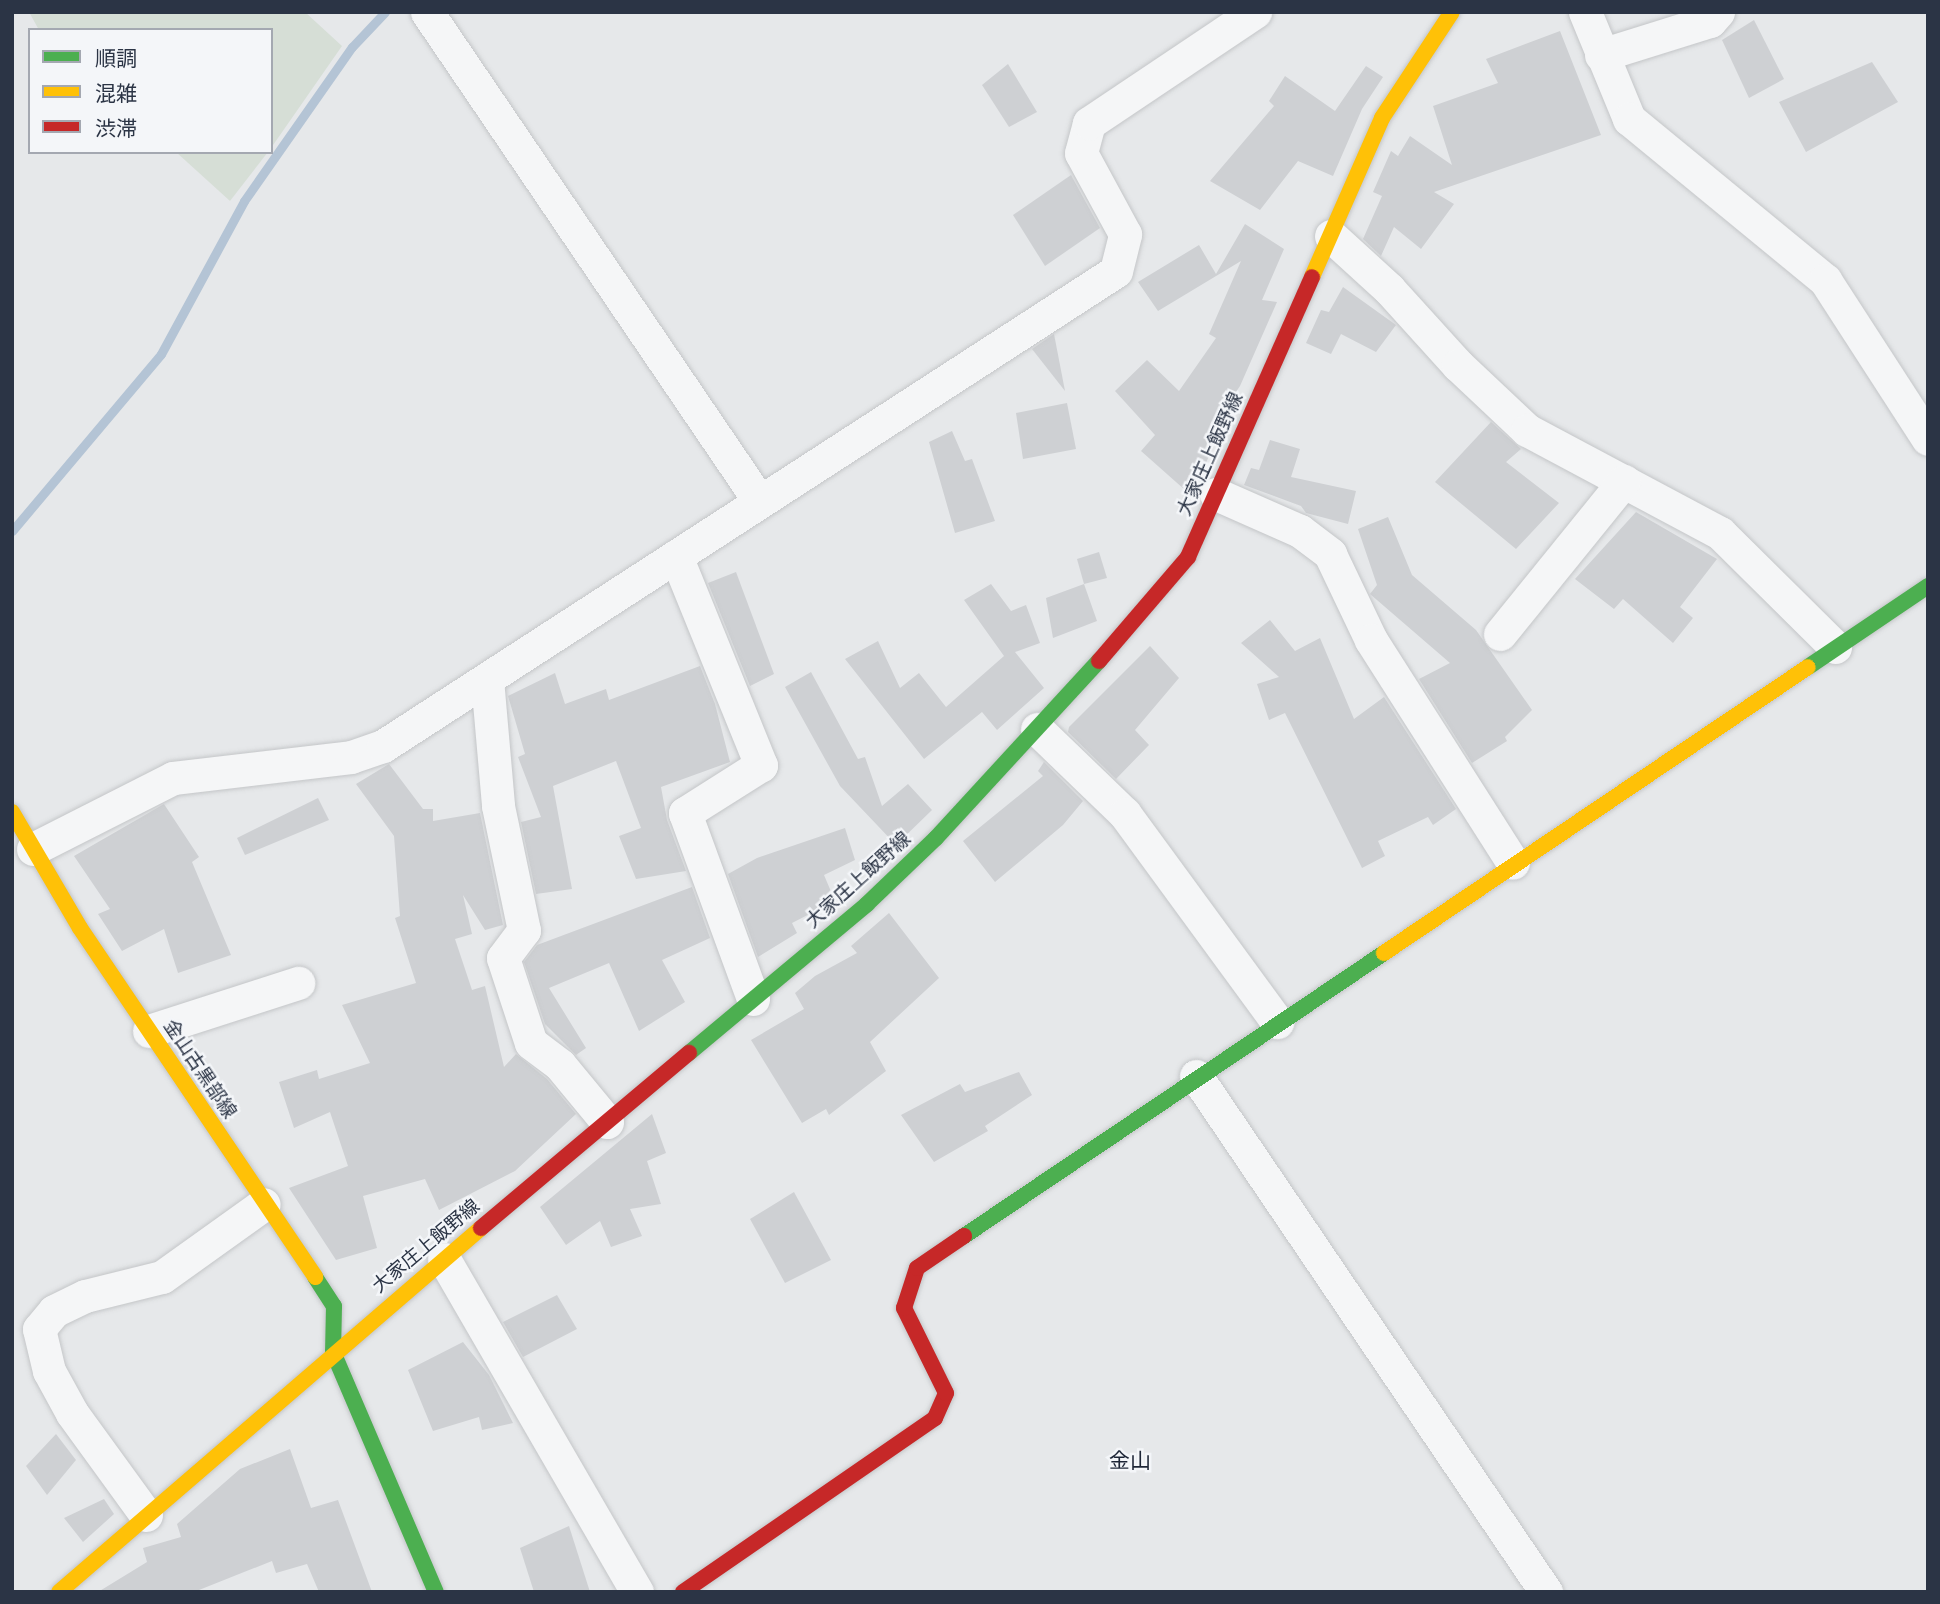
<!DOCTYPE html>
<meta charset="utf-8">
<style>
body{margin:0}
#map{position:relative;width:1940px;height:1604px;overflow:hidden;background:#e6e8ea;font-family:Raleway,"Noto Sans JP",sans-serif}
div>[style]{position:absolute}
.green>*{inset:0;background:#d6ded6}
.stream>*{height:9px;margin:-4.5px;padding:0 4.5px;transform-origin:4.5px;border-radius:4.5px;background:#b4c4d5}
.building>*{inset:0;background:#ced0d3}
.roads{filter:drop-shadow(0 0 2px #c4c6c8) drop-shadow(0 0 2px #c4c6c8)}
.street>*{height:33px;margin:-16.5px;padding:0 16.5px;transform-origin:16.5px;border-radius:16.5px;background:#f5f6f7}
.fast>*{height:16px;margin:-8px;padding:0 8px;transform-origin:8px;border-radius:8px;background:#4caf50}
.slow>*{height:16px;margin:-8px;padding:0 8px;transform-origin:8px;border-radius:8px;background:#ffc107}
.jam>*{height:16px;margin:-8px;padding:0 8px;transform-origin:8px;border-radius:8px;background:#c62828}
span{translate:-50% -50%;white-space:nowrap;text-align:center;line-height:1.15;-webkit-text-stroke:5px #f4f6f9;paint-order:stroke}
.street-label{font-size:19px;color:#2b3445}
.neighbourhood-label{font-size:21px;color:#1d2536}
.frame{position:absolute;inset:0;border:14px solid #2b3445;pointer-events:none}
.legend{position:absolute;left:28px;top:28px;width:245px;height:126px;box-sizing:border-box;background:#f4f6f9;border:2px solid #a4a8b1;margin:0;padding:9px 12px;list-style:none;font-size:21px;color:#2b3445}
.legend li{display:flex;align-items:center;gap:14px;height:35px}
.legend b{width:35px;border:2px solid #a4a8b1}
</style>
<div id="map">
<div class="green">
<div style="clip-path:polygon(29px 12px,305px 12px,342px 46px,271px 148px,271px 30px,39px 30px)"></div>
<div style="clip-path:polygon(176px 152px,268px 152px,230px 201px)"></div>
</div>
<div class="stream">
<div style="left:12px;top:531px;width:231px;rotate:-49.9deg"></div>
<div style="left:161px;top:354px;width:174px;rotate:-61.5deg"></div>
<div style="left:244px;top:201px;width:188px;rotate:-55deg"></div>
<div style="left:352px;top:47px;width:48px;rotate:-46.7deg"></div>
</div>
<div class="building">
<div style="clip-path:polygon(1754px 20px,1784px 79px,1749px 98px,1722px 40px)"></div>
<div style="clip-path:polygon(1560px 31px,1601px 135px,1434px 192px,1454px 204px,1421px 249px,1394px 227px,1381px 256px,1363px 239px,1382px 196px,1373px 192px,1391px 151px,1398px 156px,1410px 136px,1452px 165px,1433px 106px,1498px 83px,1486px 59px)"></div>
<div style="clip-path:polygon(1872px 62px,1898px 102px,1806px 152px,1779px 102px)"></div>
<div style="clip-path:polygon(1008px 64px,1037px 112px,1009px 127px,982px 85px)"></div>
<div style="clip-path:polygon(1366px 66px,1383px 77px,1362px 109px,1333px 176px,1298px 161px,1260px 210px,1210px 181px,1274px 106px,1269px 101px,1285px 76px,1335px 111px)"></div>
<div style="clip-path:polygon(1071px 175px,1100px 228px,1045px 266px,1013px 215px)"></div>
<div style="clip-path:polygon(1245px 224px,1284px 249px,1262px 300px,1277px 302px,1240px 386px,1217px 420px,1222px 425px,1206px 463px,1185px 490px,1141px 451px,1155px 435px,1115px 391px,1147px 360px,1179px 391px,1216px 338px,1209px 334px,1241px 261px,1158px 311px,1138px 282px,1199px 245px,1216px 274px)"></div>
<div style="clip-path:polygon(1343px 287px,1396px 325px,1376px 352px,1341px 334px,1331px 354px,1306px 343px,1321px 310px,1329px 312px)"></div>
<div style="clip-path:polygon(1054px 334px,1065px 391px,1032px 349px)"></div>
<div style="clip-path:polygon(1067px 403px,1076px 449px,1023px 459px,1016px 413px)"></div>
<div style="clip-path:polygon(1491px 422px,1521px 449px,1506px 462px,1559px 503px,1516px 549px,1435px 482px)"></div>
<div style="clip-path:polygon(952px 431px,965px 461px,972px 459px,995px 521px,955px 533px,929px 442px)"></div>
<div style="clip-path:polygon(1270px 440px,1300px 449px,1291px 477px,1356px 491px,1348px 524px,1306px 513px,1301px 506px,1244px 485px,1251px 468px,1259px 470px)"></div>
<div style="clip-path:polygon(1636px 512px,1717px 559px,1680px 607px,1693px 618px,1673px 643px,1623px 599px,1614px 609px,1575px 579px)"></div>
<div style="clip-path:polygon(1388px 517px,1412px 575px,1476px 630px,1532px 710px,1505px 737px,1507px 741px,1472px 763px,1419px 679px,1450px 663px,1370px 594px,1377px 585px,1358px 529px)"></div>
<div style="clip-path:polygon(1099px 552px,1107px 578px,1084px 584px,1077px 559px)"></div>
<div style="clip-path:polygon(736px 572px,774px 674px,750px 686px,708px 583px)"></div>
<div style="clip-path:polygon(991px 584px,1011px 611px,1026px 605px,1040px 643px,1015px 652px,1044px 688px,997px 730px,982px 712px,924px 759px,845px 659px,878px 641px,900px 688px,919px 673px,946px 707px,1004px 656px,964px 600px)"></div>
<div style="clip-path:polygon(1084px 584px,1097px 621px,1053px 638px,1046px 598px)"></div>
<div style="clip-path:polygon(1270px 620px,1295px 651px,1320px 638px,1354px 719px,1384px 697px,1456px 809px,1433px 825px,1428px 817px,1378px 841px,1385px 856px,1362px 868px,1285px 713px,1269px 720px,1257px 684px,1279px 677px,1241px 643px)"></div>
<div style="clip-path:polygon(1150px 646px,1179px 678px,1135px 730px,1149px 745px,1116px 779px,1068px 732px,1069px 727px)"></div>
<div style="clip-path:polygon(700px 666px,715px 704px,730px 762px,661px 787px,667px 820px,686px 871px,636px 879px,619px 836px,641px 828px,616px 761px,553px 786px,572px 889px,536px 894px,521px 822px,541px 817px,518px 757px,525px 754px,508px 696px,555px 673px,565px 704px,606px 689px,609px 700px)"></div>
<div style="clip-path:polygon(811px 672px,858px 759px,865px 757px,882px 806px,908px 784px,932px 810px,896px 845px,840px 786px,785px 687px)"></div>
<div style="clip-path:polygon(1044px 762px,1083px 801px,1063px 825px,995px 882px,963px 841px,1043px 776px,1038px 771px)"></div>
<div style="clip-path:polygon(389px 764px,423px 809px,433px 809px,433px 821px,480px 813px,503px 925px,485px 930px,463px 895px,472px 934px,455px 939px,472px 990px,485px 986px,504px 1067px,516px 1054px,547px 1079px,576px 1114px,515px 1171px,439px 1210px,425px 1179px,363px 1196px,377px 1248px,336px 1260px,289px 1188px,348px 1166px,330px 1112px,294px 1128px,279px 1082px,317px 1070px,319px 1079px,370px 1063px,342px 1005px,416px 983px,395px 918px,400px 916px,394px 836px,356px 784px)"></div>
<div style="clip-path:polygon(318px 798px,329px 820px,245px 855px,237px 838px)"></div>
<div style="clip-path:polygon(164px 804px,199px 857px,192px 862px,231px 955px,178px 973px,164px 929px,122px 951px,98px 914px,110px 909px,74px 856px)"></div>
<div style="clip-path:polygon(845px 828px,855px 860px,824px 875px,835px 901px,792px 923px,797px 933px,758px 957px,728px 874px,757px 858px)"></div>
<div style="clip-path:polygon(692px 887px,710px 938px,662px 960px,685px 1002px,639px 1031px,609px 963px,549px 988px,586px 1048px,576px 1055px,545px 1024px,524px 962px,537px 945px)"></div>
<div style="clip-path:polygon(889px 913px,939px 978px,870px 1042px,886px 1071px,829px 1115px,826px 1109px,802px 1123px,751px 1040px,804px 1009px,795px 993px,815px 976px,857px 953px,851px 946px)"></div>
<div style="clip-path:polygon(1019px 1072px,1032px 1095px,985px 1126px,988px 1131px,934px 1162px,901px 1115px,960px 1084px,965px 1092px)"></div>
<div style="clip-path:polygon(652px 1114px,666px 1153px,647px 1161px,661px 1204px,630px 1209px,642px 1236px,611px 1247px,600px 1221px,566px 1245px,540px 1207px)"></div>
<div style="clip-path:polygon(794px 1192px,831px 1260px,785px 1283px,750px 1219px)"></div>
<div style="clip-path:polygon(557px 1295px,577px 1329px,523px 1357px,503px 1322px)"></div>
<div style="clip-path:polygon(463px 1342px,489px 1375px,513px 1423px,482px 1430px,479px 1417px,433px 1431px,408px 1370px)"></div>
<div style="clip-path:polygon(56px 1434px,76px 1460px,47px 1495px,26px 1466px)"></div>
<div style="clip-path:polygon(290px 1449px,311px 1508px,338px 1500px,372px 1592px,319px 1592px,307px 1564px,276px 1573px,272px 1561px,194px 1592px,98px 1592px,147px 1562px,143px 1548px,181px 1537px,177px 1524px,240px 1469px)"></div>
<div style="clip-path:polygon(104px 1499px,114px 1514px,83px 1542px,64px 1518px)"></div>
<div style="clip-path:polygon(569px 1526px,590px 1592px,534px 1592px,520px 1548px)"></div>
</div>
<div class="roads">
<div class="street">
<div style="left:427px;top:12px;width:592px;rotate:55.8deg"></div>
<div style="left:1585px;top:12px;width:116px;rotate:67.6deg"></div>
<div style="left:1629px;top:119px;width:254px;rotate:39.4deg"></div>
<div style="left:1825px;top:280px;width:189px;rotate:57.1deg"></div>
<div style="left:1601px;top:55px;width:114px;rotate:-17.3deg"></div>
<div style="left:1710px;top:21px;width:12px;rotate:-48deg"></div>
<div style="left:1331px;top:236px;width:79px;rotate:42.4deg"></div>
<div style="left:1389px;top:289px;width:103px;rotate:47.8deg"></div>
<div style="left:1458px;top:365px;width:95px;rotate:43.3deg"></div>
<div style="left:1527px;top:430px;width:219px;rotate:28.1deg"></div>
<div style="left:1720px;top:533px;width:162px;rotate:44.7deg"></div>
<div style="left:1216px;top:494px;width:92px;rotate:23.8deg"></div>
<div style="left:1300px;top:531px;width:38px;rotate:37deg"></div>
<div style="left:1330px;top:554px;width:95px;rotate:64.5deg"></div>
<div style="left:1371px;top:640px;width:264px;rotate:57.5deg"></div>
<div style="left:676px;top:556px;width:226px;rotate:67.9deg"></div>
<div style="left:761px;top:765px;width:90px;rotate:147.7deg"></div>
<div style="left:685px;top:813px;width:198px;rotate:69.9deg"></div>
<div style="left:1500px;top:634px;width:197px;rotate:-51deg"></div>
<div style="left:487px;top:679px;width:127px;rotate:85deg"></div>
<div style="left:498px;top:806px;width:127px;rotate:78.2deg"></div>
<div style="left:524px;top:930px;width:35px;rotate:127deg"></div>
<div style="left:503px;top:958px;width:89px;rotate:71.8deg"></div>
<div style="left:531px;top:1043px;width:36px;rotate:37deg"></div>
<div style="left:560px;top:1065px;width:74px;rotate:50.5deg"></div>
<div style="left:1037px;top:729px;width:122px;rotate:44deg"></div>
<div style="left:1125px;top:814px;width:258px;rotate:53.8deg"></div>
<div style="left:33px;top:849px;width:157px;rotate:-26.9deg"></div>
<div style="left:173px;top:778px;width:179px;rotate:-6.7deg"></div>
<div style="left:351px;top:757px;width:34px;rotate:-19deg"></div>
<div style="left:383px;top:746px;width:873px;rotate:-32.94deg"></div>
<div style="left:1116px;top:271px;width:38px;rotate:-76deg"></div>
<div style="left:1125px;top:234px;width:92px;rotate:-118.5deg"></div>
<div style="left:1081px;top:153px;width:31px;rotate:-75deg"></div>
<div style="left:1089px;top:123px;width:200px;rotate:-33.8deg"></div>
<div style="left:149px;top:1031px;width:157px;rotate:-17.9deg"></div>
<div style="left:1196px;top:1076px;width:624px;rotate:55.85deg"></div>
<div style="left:444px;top:1259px;width:385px;rotate:59.9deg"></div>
<div style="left:146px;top:1515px;width:126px;rotate:-126deg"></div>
<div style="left:72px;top:1413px;width:48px;rotate:-118.7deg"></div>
<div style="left:49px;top:1371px;width:43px;rotate:-103.4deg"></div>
<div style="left:39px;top:1329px;width:23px;rotate:-50deg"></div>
<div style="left:54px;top:1311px;width:34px;rotate:-26deg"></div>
<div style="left:85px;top:1296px;width:79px;rotate:-13.9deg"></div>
<div style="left:162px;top:1277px;width:125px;rotate:-35.6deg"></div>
</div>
<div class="fast">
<div style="left:1808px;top:667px;width:145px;rotate:-34deg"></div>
<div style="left:689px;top:1053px;width:232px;rotate:-39.9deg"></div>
<div style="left:867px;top:904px;width:95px;rotate:-43.7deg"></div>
<div style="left:936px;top:838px;width:241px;rotate:-47.4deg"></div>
<div style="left:964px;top:1236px;width:506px;rotate:-33.97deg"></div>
<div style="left:315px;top:1277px;width:35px;rotate:57deg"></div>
<div style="left:334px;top:1306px;width:46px;rotate:91.2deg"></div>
<div style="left:333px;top:1352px;width:261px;rotate:66.8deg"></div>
</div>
<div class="slow">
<div style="left:1312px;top:277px;width:174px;rotate:-66.2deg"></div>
<div style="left:1382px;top:118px;width:127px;rotate:-56.6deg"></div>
<div style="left:12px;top:812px;width:134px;rotate:59.6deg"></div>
<div style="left:80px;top:928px;width:421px;rotate:56deg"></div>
<div style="left:1384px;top:953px;width:511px;rotate:-34deg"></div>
<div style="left:59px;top:1592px;width:557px;rotate:-40.78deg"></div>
</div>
<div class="jam">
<div style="left:1099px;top:661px;width:137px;rotate:-49.4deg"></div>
<div style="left:1188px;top:557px;width:306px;rotate:-66.1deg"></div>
<div style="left:481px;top:1228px;width:272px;rotate:-40.1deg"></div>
<div style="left:683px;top:1592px;width:306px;rotate:-34.6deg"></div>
<div style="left:935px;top:1418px;width:27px;rotate:-66deg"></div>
<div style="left:946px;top:1393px;width:95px;rotate:-116.3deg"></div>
<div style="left:904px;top:1308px;width:42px;rotate:-72deg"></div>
<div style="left:917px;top:1268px;width:57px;rotate:-34.2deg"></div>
</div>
</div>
<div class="street-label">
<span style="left:1210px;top:454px;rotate:-66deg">大家庄上飯野線</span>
<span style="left:858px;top:880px;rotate:-42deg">大家庄上飯野線</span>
<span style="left:200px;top:1069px;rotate:56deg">金山古黒部線</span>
<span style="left:426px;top:1246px;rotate:-40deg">大家庄上飯野線</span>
</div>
<div class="neighbourhood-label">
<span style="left:1130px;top:1461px">金山</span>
</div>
<div class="frame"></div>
<ul class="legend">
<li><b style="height:9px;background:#4caf50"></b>順調</li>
<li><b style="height:9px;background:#ffc107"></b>混雑</li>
<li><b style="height:9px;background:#c62828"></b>渋滞</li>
</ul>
</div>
